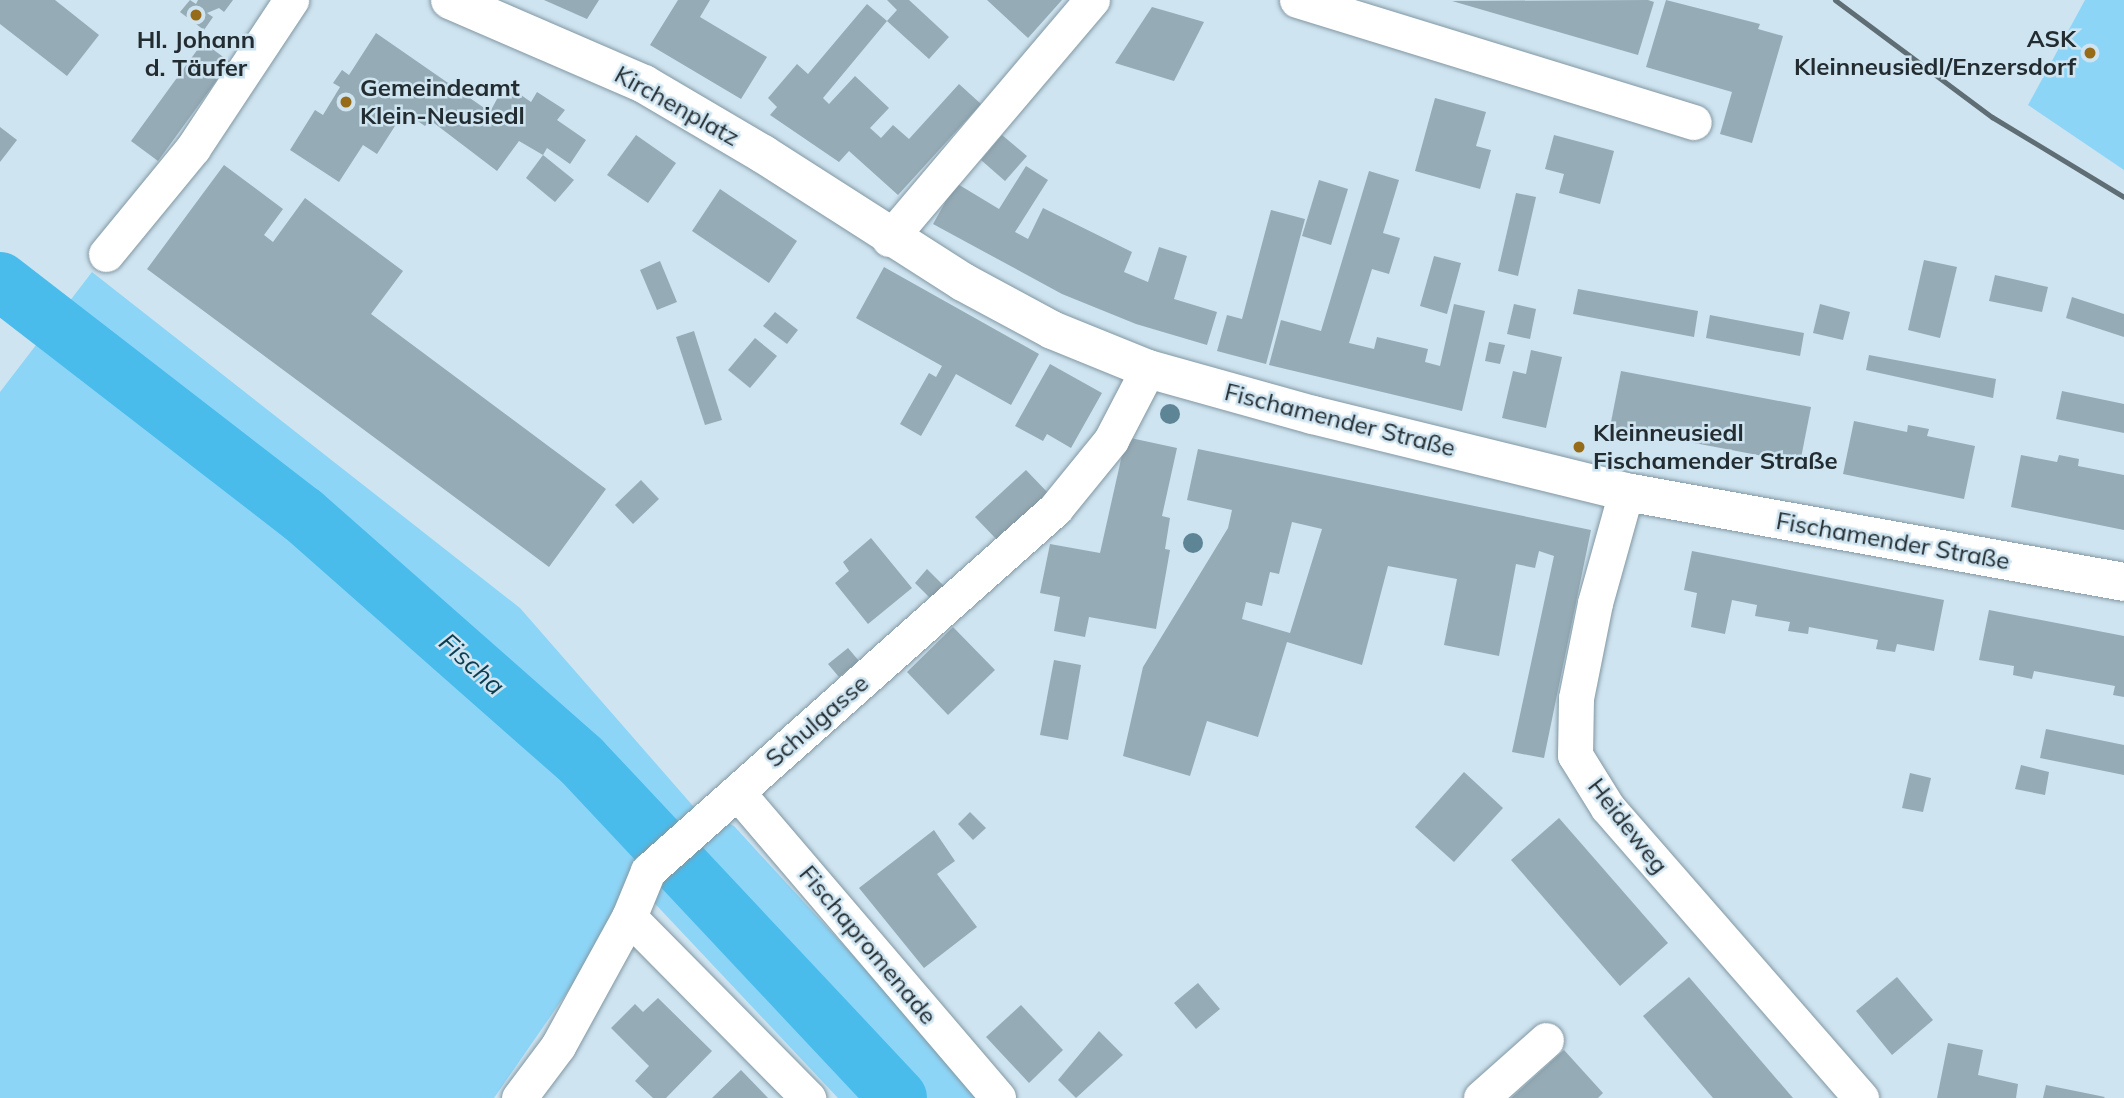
<!DOCTYPE html>
<meta charset="utf-8">
<style>
body{margin:0}
#map{position:relative;width:2124px;height:1098px;overflow:hidden;background:#cee4f0;font-family:Mulish,sans-serif}
div>[style]{position:absolute}
.green>*{inset:0;background:#8dd5f7}
.river>*{height:58px;margin:-29px;padding:0 29px;transform-origin:29px;border-radius:29px;background:#49bcec}
.building>*{inset:0;background:#95abb5}
.roads{filter:drop-shadow(0 0 2px #8297a2) drop-shadow(0 0 2px #8297a2)}
.minor>*{height:35px;margin:-17.5px;padding:0 17.5px;transform-origin:17.5px;border-radius:17.5px;background:#fff}
.major>*{height:38px;margin:-19px;padding:0 19px;transform-origin:19px;border-radius:19px;background:#fff}
.rail>*{height:5px;margin:-2.5px;padding:0 2.5px;transform-origin:2.5px;border-radius:2.5px;background:#5f6d74}
.trees>*{width:20px;height:20px;margin:-10px;border-radius:50%;background:#5e8595}
.dots>*{width:19px;height:19px;translate:-50% -50%;box-sizing:border-box;border:4px solid #cee4f0;border-radius:50%}
span{translate:-50% -50%;white-space:nowrap;text-align:center;line-height:1.15;-webkit-text-stroke:5px #cee4f0;paint-order:stroke}
.poi-label{font-size:24px;color:#232c30;font-weight:700}
.right{translate:-100% -50%;text-align:right}
.left{translate:0 -50%;text-align:left}
.street-label{font-size:24px;color:#232c30}
.water-label{font-size:26px;color:#0a3d51;font-style:italic}
</style>
<div id="map">
<div class="green">
<div style="clip-path:polygon(2085px 0,2124px 0,2124px 170px,2028px 105px)"></div>
<div style="clip-path:polygon(92px 272px,520px 608px,693px 806px,734px 826px,984px 1098px,838px 1098px,644px 892px,633px 897px,494px 1098px,0 1098px,0 392px)"></div>
</div>
<div class="river">
<div style="left:0;top:281px;width:383px;rotate:37.7deg"></div>
<div style="left:303px;top:515px;width:371px;rotate:41.4deg"></div>
<div style="left:581px;top:760px;width:463px;rotate:46.8deg"></div>
</div>
<div class="building">
<div style="clip-path:polygon(0 0,55px 0,99px 35px,67px 76px,0 24px)"></div>
<div style="clip-path:polygon(190px 0,196px 4px,198px 0,233px 0,224px 12px,219px 8px,207px 13px,213px 17px,204px 30px,180px 12px)"></div>
<div style="clip-path:polygon(544px 0,599px 0,587px 19px)"></div>
<div style="clip-path:polygon(678px 0,710px 0,700px 17px,767px 57px,741px 99px,650px 45px)"></div>
<div style="clip-path:polygon(887px 0,909px 0,949px 37px,929px 59px,887px 21px,897px 10px)"></div>
<div style="clip-path:polygon(987px 0,1062px 0,1028px 38px)"></div>
<div style="clip-path:polygon(1648px 0,1654px 2px,1638px 55px,1452px 1px)"></div>
<div style="clip-path:polygon(1666px 0,1760px 24px,1758px 29px,1783px 36px,1752px 143px,1720px 134px,1732px 92px,1646px 67px)"></div>
<div style="clip-path:polygon(867px 4px,887px 21px,823px 98px,829px 104px,855px 76px,889px 108px,870px 128px,881px 138px,893px 125px,909px 139px,959px 84px,981px 104px,898px 195px,849px 151px,839px 162px,770px 115px,777px 107px,768px 98px,797px 64px,808px 74px)"></div>
<div style="clip-path:polygon(1152px 7px,1204px 22px,1174px 81px,1115px 63px)"></div>
<div style="clip-path:polygon(376px 33px,490px 112px,505px 84px,531px 102px,537px 92px,565px 110px,557px 120px,586px 140px,570px 164px,547px 148px,543px 155px,519px 141px,497px 171px,430px 120px,425px 126px,404px 112px,377px 154px,363px 145px,339px 182px,290px 150px,315px 110px,323px 115px,340px 87px,333px 83px,342px 70px,349px 75px)"></div>
<div style="clip-path:polygon(203px 42px,230px 62px,158px 161px,131px 141px)"></div>
<div style="clip-path:polygon(1435px 98px,1486px 112px,1476px 146px,1491px 150px,1480px 189px,1415px 171px)"></div>
<div style="clip-path:polygon(0 127px,17px 140px,0 162px)"></div>
<div style="clip-path:polygon(636px 135px,676px 163px,648px 203px,607px 175px)"></div>
<div style="clip-path:polygon(1002px 135px,1027px 156px,1005px 181px,981px 160px)"></div>
<div style="clip-path:polygon(1554px 135px,1614px 151px,1600px 204px,1559px 193px,1564px 174px,1545px 169px)"></div>
<div style="clip-path:polygon(543px 155px,574px 180px,555px 202px,526px 178px)"></div>
<div style="clip-path:polygon(224px 165px,283px 209px,264px 235px,273px 242px,305px 198px,403px 271px,371px 314px,606px 489px,549px 567px,147px 269px)"></div>
<div style="clip-path:polygon(1026px 166px,1048px 180px,1015px 232px,1028px 239px,1043px 208px,1132px 252px,1124px 272px,1148px 282px,1159px 247px,1187px 256px,1174px 299px,1217px 312px,1207px 345px,1136px 324px,1062px 294px,933px 224px,956px 183px,999px 209px)"></div>
<div style="clip-path:polygon(1369px 171px,1399px 180px,1383px 233px,1400px 238px,1389px 274px,1372px 269px,1349px 343px,1374px 349px,1377px 337px,1428px 349px,1425px 362px,1440px 366px,1454px 304px,1485px 311px,1462px 411px,1269px 365px,1281px 320px,1321px 331px)"></div>
<div style="clip-path:polygon(1319px 180px,1348px 189px,1331px 245px,1302px 236px)"></div>
<div style="clip-path:polygon(720px 189px,797px 241px,769px 283px,692px 231px)"></div>
<div style="clip-path:polygon(1516px 193px,1536px 197px,1518px 276px,1498px 271px)"></div>
<div style="clip-path:polygon(1271px 210px,1305px 219px,1266px 364px,1217px 351px,1227px 315px,1242px 319px)"></div>
<div style="clip-path:polygon(1434px 256px,1461px 263px,1447px 314px,1420px 306px)"></div>
<div style="clip-path:polygon(1924px 260px,1957px 267px,1940px 338px,1908px 330px)"></div>
<div style="clip-path:polygon(660px 261px,677px 302px,657px 310px,640px 270px)"></div>
<div style="clip-path:polygon(884px 267px,1039px 354px,1011px 405px,956px 374px,921px 436px,900px 424px,929px 373px,936px 377px,942px 366px,856px 318px)"></div>
<div style="clip-path:polygon(1995px 275px,2048px 287px,2042px 312px,1989px 301px)"></div>
<div style="clip-path:polygon(1578px 289px,1698px 311px,1694px 337px,1573px 314px)"></div>
<div style="clip-path:polygon(2072px 297px,2124px 314px,2124px 337px,2066px 318px)"></div>
<div style="clip-path:polygon(1514px 304px,1536px 309px,1530px 339px,1507px 334px)"></div>
<div style="clip-path:polygon(1820px 304px,1850px 312px,1843px 340px,1813px 333px)"></div>
<div style="clip-path:polygon(775px 312px,798px 330px,787px 344px,763px 326px)"></div>
<div style="clip-path:polygon(1710px 315px,1804px 333px,1800px 356px,1706px 338px)"></div>
<div style="clip-path:polygon(694px 331px,722px 420px,705px 425px,676px 337px)"></div>
<div style="clip-path:polygon(755px 338px,777px 356px,750px 388px,728px 370px)"></div>
<div style="clip-path:polygon(1489px 342px,1505px 345px,1500px 364px,1485px 361px)"></div>
<div style="clip-path:polygon(1531px 350px,1562px 357px,1546px 428px,1502px 418px,1513px 371px,1526px 374px)"></div>
<div style="clip-path:polygon(1869px 355px,1996px 379px,1993px 398px,1866px 370px)"></div>
<div style="clip-path:polygon(1050px 364px,1102px 393px,1071px 448px,1047px 434px,1043px 441px,1015px 426px)"></div>
<div style="clip-path:polygon(1621px 371px,1811px 407px,1800px 463px,1610px 427px)"></div>
<div style="clip-path:polygon(2062px 391px,2124px 404px,2124px 433px,2056px 419px)"></div>
<div style="clip-path:polygon(1854px 421px,1907px 432px,1908px 425px,1929px 429px,1927px 436px,1975px 446px,1964px 499px,1843px 474px)"></div>
<div style="clip-path:polygon(1126px 437px,1177px 448px,1162px 516px,1170px 518px,1165px 549px,1170px 550px,1156px 629px,1089px 617px,1085px 637px,1054px 631px,1060px 597px,1040px 593px,1050px 544px,1100px 553px)"></div>
<div style="clip-path:polygon(evenodd,1198px 449px,1591px 530px,1544px 758px,1512px 752px,1554px 556px,1539px 551px,1535px 568px,1516px 564px,1499px 656px,1444px 645px,1457px 579px,1388px 566px,1362px 665px,1287px 642px,1258px 737px,1207px 721px,1190px 776px,1123px 756px,1143px 667px,1228px 528px,1232px 510px,1187px 500px,1198px 449px,1292px 522px,1322px 529px,1290px 633px,1242px 619px,1246px 602px,1262px 606px,1270px 572px,1279px 574px,1292px 522px)"></div>
<div style="clip-path:polygon(2021px 455px,2057px 462px,2059px 455px,2079px 459px,2078px 466px,2124px 475px,2124px 530px,2011px 507px)"></div>
<div style="clip-path:polygon(1026px 470px,1051px 496px,1000px 543px,975px 517px)"></div>
<div style="clip-path:polygon(641px 480px,659px 499px,633px 524px,615px 505px)"></div>
<div style="clip-path:polygon(871px 538px,912px 588px,868px 624px,835px 583px,849px 571px,843px 562px)"></div>
<div style="clip-path:polygon(1692px 551px,1944px 600px,1934px 651px,1897px 644px,1895px 652px,1876px 649px,1878px 640px,1809px 627px,1808px 634px,1788px 631px,1790px 622px,1755px 616px,1757px 605px,1732px 600px,1725px 634px,1691px 627px,1697px 593px,1684px 590px)"></div>
<div style="clip-path:polygon(927px 569px,945px 587px,932px 600px,915px 583px)"></div>
<div style="clip-path:polygon(1989px 610px,2124px 636px,2124px 697px,2113px 695px,2115px 686px,2034px 671px,2032px 679px,2013px 675px,2014px 666px,1979px 660px)"></div>
<div style="clip-path:polygon(953px 627px,995px 670px,948px 715px,907px 672px)"></div>
<div style="clip-path:polygon(848px 648px,859px 661px,839px 677px,828px 664px)"></div>
<div style="clip-path:polygon(1054px 660px,1081px 665px,1068px 740px,1040px 735px)"></div>
<div style="clip-path:polygon(2046px 729px,2124px 745px,2124px 775px,2040px 758px)"></div>
<div style="clip-path:polygon(2021px 765px,2049px 772px,2045px 795px,2015px 789px)"></div>
<div style="clip-path:polygon(1464px 772px,1503px 808px,1454px 862px,1415px 827px)"></div>
<div style="clip-path:polygon(1910px 773px,1931px 778px,1923px 812px,1902px 808px)"></div>
<div style="clip-path:polygon(970px 812px,986px 828px,973px 840px,958px 824px)"></div>
<div style="clip-path:polygon(1559px 818px,1668px 943px,1620px 986px,1511px 860px)"></div>
<div style="clip-path:polygon(934px 830px,955px 861px,937px 874px,977px 927px,924px 968px,859px 888px)"></div>
<div style="clip-path:polygon(1689px 977px,1793px 1098px,1713px 1098px,1643px 1016px)"></div>
<div style="clip-path:polygon(1897px 977px,1933px 1020px,1892px 1055px,1856px 1011px)"></div>
<div style="clip-path:polygon(1198px 983px,1220px 1009px,1196px 1029px,1174px 1003px)"></div>
<div style="clip-path:polygon(658px 998px,712px 1051px,666px 1098px,653px 1098px,635px 1081px,649px 1066px,611px 1028px,635px 1004px,643px 1012px)"></div>
<div style="clip-path:polygon(1021px 1005px,1063px 1050px,1029px 1083px,986px 1037px)"></div>
<div style="clip-path:polygon(1099px 1031px,1123px 1055px,1076px 1098px,1058px 1080px)"></div>
<div style="clip-path:polygon(1948px 1043px,1983px 1050px,1978px 1075px,2018px 1084px,2016px 1098px,1937px 1098px)"></div>
<div style="clip-path:polygon(1564px 1050px,1603px 1093px,1598px 1098px,1511px 1098px)"></div>
<div style="clip-path:polygon(741px 1070px,768px 1098px,712px 1098px)"></div>
<div style="clip-path:polygon(2046px 1085px,2105px 1097px,2104px 1098px,2043px 1098px)"></div>
</div>
<div class="roads">
<div class="minor">
<div style="left:1297px;top:0;width:415px;rotate:17.1deg"></div>
<div style="left:889px;top:239px;width:314px;rotate:-49.7deg"></div>
<div style="left:106px;top:254px;width:137px;rotate:-50.6deg"></div>
<div style="left:193px;top:148px;width:178px;rotate:-56.5deg"></div>
<div style="left:1626px;top:492px;width:115px;rotate:105.6deg"></div>
<div style="left:1595px;top:603px;width:97px;rotate:101.3deg"></div>
<div style="left:1576px;top:698px;width:57px;rotate:91deg"></div>
<div style="left:1575px;top:755px;width:62px;rotate:58.1deg"></div>
<div style="left:1608px;top:808px;width:385px;rotate:48.9deg"></div>
<div style="left:737px;top:792px;width:402px;rotate:49.5deg"></div>
<div style="left:629px;top:917px;width:255px;rotate:45.3deg"></div>
<div style="left:519px;top:1098px;width:65px;rotate:-53.1deg"></div>
<div style="left:558px;top:1046px;width:147px;rotate:-61.2deg"></div>
<div style="left:629px;top:917px;width:50px;rotate:-67.6deg"></div>
<div style="left:648px;top:871px;width:545px;rotate:-41.65deg"></div>
<div style="left:1055px;top:509px;width:89px;rotate:-50.9deg"></div>
<div style="left:1111px;top:440px;width:80px;rotate:-62.5deg"></div>
<div style="left:1481px;top:1098px;width:87px;rotate:-41.7deg"></div>
</div>
<div class="major">
<div style="left:450px;top:0;width:211px;rotate:23.4deg"></div>
<div style="left:644px;top:84px;width:138px;rotate:30.5deg"></div>
<div style="left:763px;top:154px;width:237px;rotate:32.6deg"></div>
<div style="left:963px;top:282px;width:101px;rotate:28.3deg"></div>
<div style="left:1052px;top:330px;width:104px;rotate:22.1deg"></div>
<div style="left:1148px;top:369px;width:171px;rotate:15.6deg"></div>
<div style="left:1313px;top:415px;width:322px;rotate:13.8deg"></div>
<div style="left:1626px;top:492px;width:506px;rotate:10.24deg"></div>
</div>
</div>
<div class="rail">
<div style="left:1835px;top:0;width:196px;rotate:36.7deg"></div>
<div style="left:1992px;top:117px;width:154px;rotate:31.2deg"></div>
</div>
<div class="trees">
<div style="left:1170px;top:414px"></div>
<div style="left:1193px;top:543px"></div>
</div>
<div class="dots">
<div style="left:196px;top:15px;background:#966c18"></div>
<div style="left:2090px;top:53px;background:#966c18"></div>
<div style="left:346px;top:102px;background:#966c18"></div>
<div style="left:1579px;top:447px;background:#966c18"></div>
</div>
<div class="poi-label">
<span class="right" style="left:2076px;top:53px">ASK<br>Kleinneusiedl/Enzersdorf</span>
<span style="left:196px;top:54px">Hl. Johann<br>d. Täufer</span>
<span class="left" style="left:360px;top:102px">Gemeindeamt<br>Klein-Neusiedl</span>
<span class="left" style="left:1593px;top:447px">Kleinneusiedl<br>Fischamender Straße</span>
</div>
<div class="street-label">
<span style="left:677px;top:106px;rotate:29deg">Kirchenplatz</span>
<span style="left:1340px;top:420px;rotate:14deg">Fischamender Straße</span>
<span style="left:1893px;top:541px;rotate:10deg">Fischamender Straße</span>
<span style="left:817px;top:721px;rotate:-41deg">Schulgasse</span>
<span style="left:1628px;top:826px;rotate:52deg">Heideweg</span>
<span style="left:868px;top:945px;rotate:50deg">Fischapromenade</span>
</div>
<div class="water-label">
<span style="left:472px;top:664px;rotate:42deg">Fischa</span>
</div>
</div>
